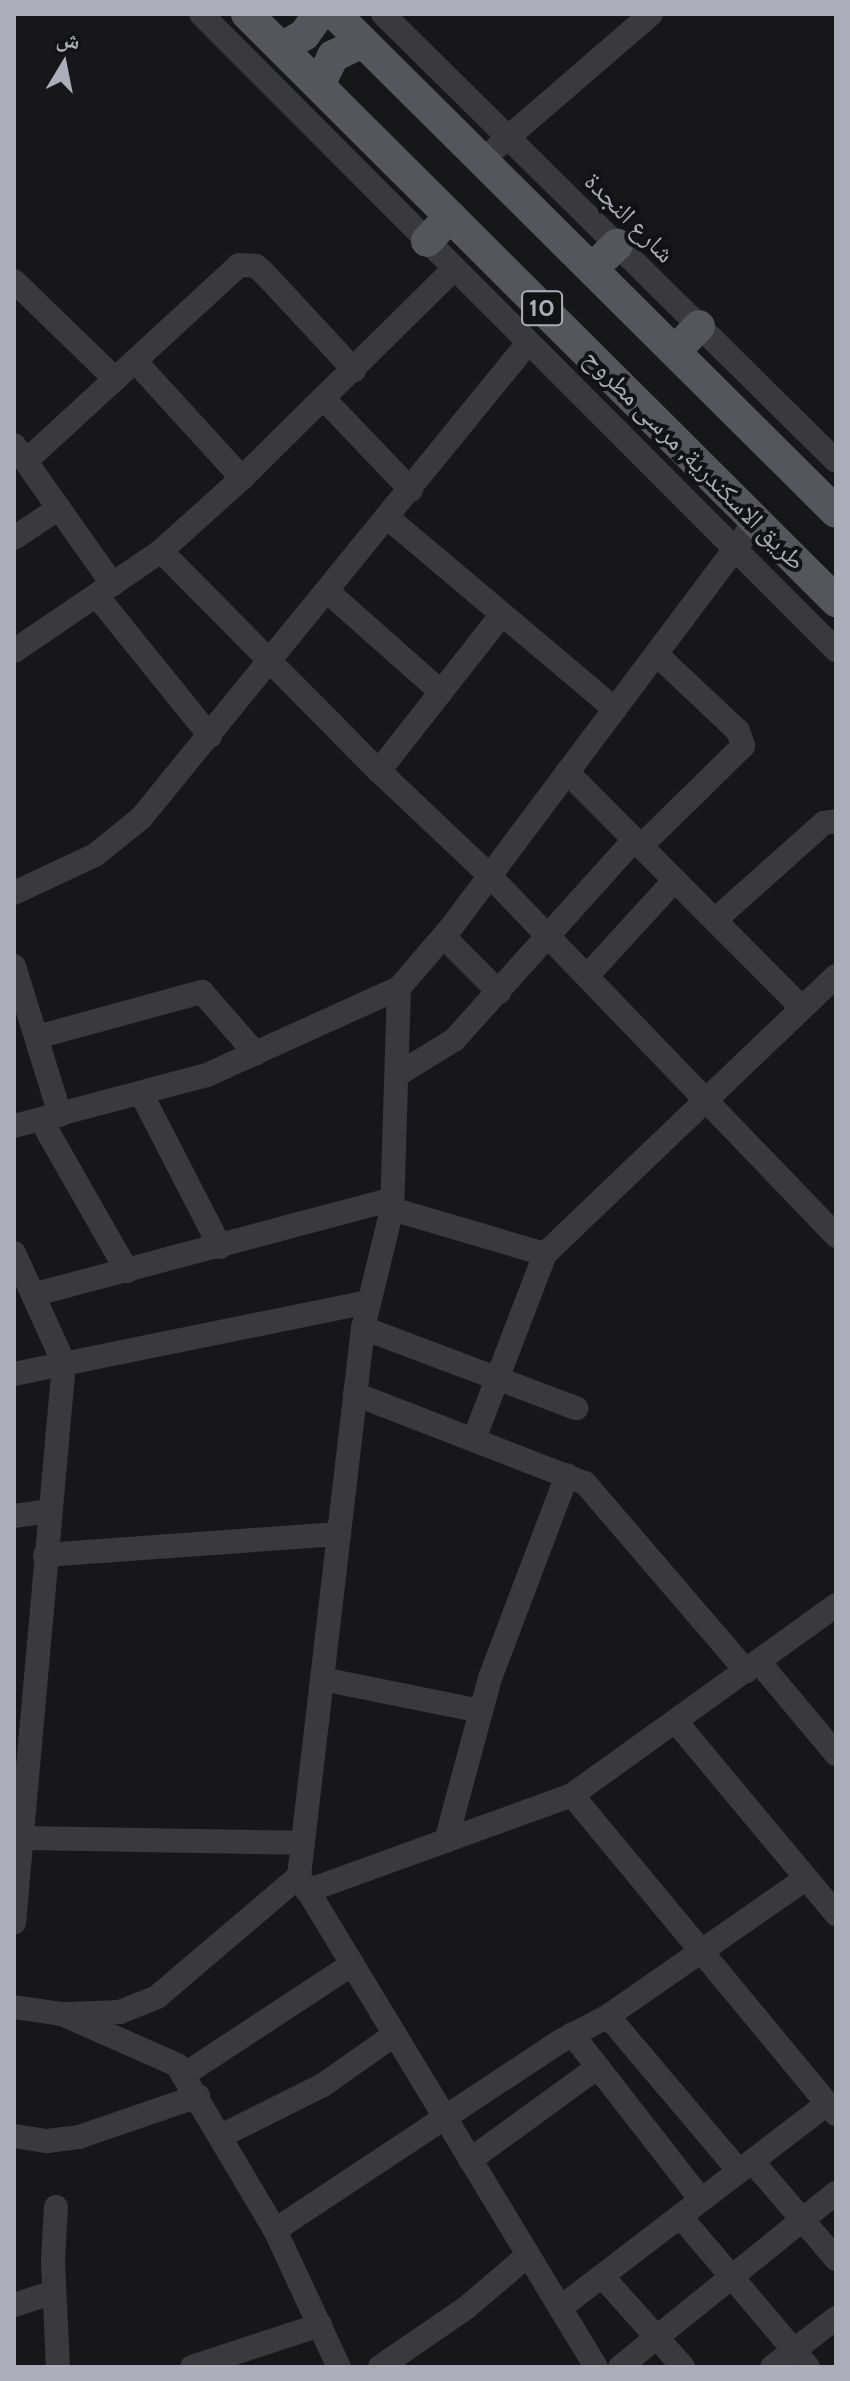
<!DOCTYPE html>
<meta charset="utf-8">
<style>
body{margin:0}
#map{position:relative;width:850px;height:2381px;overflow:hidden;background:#171719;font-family:Cabin,"Noto Naskh Arabic",sans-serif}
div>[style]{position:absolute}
.minor>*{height:24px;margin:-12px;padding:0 12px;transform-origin:12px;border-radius:12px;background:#39393e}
.major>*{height:32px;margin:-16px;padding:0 16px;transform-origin:16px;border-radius:16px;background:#55565c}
span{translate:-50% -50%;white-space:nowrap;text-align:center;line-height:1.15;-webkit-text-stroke:8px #121214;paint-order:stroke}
.shield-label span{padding:2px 6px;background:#121214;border:2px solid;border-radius:6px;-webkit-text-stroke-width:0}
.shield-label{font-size:24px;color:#abaeb8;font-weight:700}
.street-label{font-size:26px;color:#abaeb8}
.frame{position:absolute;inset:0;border:16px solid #abaeb8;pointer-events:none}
.north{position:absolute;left:24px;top:24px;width:80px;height:80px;-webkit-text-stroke:6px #121214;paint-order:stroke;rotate:10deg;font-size:22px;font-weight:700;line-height:32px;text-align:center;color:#abaeb8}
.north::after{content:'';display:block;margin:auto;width:28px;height:36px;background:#abaeb8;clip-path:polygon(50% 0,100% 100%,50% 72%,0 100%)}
</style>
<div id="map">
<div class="minor">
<div style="left:201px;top:14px;width:899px;rotate:45.05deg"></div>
<div style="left:383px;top:14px;width:636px;rotate:44.62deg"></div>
<div style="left:497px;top:147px;width:203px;rotate:-40.8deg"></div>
<div style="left:14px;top:281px;width:141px;rotate:44.1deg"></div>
<div style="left:135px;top:361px;width:159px;rotate:47.6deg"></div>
<div style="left:324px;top:399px;width:126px;rotate:46.3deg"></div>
<div style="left:14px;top:445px;width:171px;rotate:54.7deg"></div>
<div style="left:26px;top:461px;width:289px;rotate:-42.6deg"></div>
<div style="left:239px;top:265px;width:17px;rotate:3deg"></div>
<div style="left:256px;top:266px;width:9px;rotate:41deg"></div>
<div style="left:263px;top:272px;width:134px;rotate:47.1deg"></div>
<div style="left:388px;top:518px;width:297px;rotate:40.1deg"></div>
<div style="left:14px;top:538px;width:54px;rotate:-33.7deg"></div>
<div style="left:161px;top:551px;width:310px;rotate:45.3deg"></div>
<div style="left:379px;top:771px;width:153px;rotate:43.4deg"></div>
<div style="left:490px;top:876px;width:499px;rotate:46.1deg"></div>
<div style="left:328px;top:592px;width:151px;rotate:41.5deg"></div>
<div style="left:97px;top:596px;width:180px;rotate:51.1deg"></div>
<div style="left:14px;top:651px;width:178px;rotate:-34.2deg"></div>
<div style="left:161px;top:551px;width:109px;rotate:-42deg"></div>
<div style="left:242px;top:478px;width:298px;rotate:-44.6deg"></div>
<div style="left:379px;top:771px;width:199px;rotate:-51.9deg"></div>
<div style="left:567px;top:772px;width:332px;rotate:45.1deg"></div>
<div style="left:641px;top:846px;width:143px;rotate:-44.4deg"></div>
<div style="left:743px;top:746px;width:16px;rotate:-108deg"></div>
<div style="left:738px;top:731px;width:112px;rotate:-136.8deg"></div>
<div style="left:14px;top:893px;width:89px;rotate:-25.1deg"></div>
<div style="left:95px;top:855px;width:59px;rotate:-38.8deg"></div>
<div style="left:141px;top:818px;width:613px;rotate:-50.83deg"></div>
<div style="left:715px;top:920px;width:146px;rotate:-41.7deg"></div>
<div style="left:824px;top:823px;width:12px;rotate:-9deg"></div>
<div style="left:444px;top:937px;width:78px;rotate:45deg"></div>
<div style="left:14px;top:966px;width:156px;rotate:72.8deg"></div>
<div style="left:587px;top:976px;width:130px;rotate:-47.5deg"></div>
<div style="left:399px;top:988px;width:221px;rotate:91.8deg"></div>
<div style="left:392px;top:1209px;width:122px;rotate:103.7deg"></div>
<div style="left:363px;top:1328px;width:552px;rotate:96.66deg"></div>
<div style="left:299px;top:1876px;width:574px;rotate:58.83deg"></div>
<div style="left:37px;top:1037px;width:171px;rotate:-15.3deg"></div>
<div style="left:202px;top:992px;width:82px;rotate:48.9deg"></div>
<div style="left:397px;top:1075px;width:67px;rotate:-31.6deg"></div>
<div style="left:454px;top:1040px;width:269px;rotate:-48deg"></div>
<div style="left:142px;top:1095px;width:171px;rotate:62.8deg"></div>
<div style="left:41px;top:1120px;width:174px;rotate:60.3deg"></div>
<div style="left:14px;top:1126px;width:200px;rotate:-14.8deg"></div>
<div style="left:207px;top:1075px;width:211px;rotate:-24.4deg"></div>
<div style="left:399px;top:988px;width:83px;rotate:-49.4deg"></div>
<div style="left:453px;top:925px;width:504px;rotate:-53.15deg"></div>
<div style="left:392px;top:1209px;width:159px;rotate:16.4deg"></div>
<div style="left:14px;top:1253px;width:121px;rotate:65.6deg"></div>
<div style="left:64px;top:1363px;width:562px;rotate:95.1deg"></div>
<div style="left:36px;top:1294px;width:368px;rotate:-14.9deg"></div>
<div style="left:363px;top:1328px;width:228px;rotate:20.6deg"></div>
<div style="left:14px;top:1374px;width:360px;rotate:-11.5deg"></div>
<div style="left:355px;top:1394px;width:247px;rotate:21.2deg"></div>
<div style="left:585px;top:1483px;width:248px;rotate:49.4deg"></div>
<div style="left:474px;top:1439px;width:198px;rotate:-69deg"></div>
<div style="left:545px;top:1254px;width:402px;rotate:-43.7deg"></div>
<div style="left:14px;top:1516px;width:34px;rotate:-8deg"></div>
<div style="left:45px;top:1555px;width:295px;rotate:-4.1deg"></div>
<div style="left:759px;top:1662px;width:120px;rotate:50.1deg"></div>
<div style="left:322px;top:1679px;width:162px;rotate:11.4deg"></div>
<div style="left:677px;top:1723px;width:249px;rotate:50.2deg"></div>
<div style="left:572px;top:1795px;width:414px;rotate:50.4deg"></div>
<div style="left:25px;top:1838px;width:278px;rotate:1deg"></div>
<div style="left:446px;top:1841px;width:169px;rotate:-74.9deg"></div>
<div style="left:490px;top:1678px;width:217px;rotate:-69.2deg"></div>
<div style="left:307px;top:1891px;width:282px;rotate:-19.9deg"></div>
<div style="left:572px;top:1795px;width:325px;rotate:-35.7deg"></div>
<div style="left:14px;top:2007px;width:49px;rotate:8.3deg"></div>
<div style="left:62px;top:2014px;width:126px;rotate:23.9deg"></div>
<div style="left:177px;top:2065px;width:192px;rotate:59.3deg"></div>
<div style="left:275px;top:2230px;width:151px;rotate:65deg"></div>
<div style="left:68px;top:2014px;width:52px;rotate:-2.2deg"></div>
<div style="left:120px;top:2012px;width:40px;rotate:-22deg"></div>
<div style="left:157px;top:1997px;width:187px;rotate:-40.4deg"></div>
<div style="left:608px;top:2016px;width:203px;rotate:49.8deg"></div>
<div style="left:572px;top:2034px;width:210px;rotate:52.1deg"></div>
<div style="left:185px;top:2074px;width:199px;rotate:-33.3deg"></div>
<div style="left:14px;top:2136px;width:33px;rotate:9deg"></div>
<div style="left:47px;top:2141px;width:32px;rotate:-7deg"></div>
<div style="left:79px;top:2137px;width:126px;rotate:-19deg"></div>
<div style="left:221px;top:2136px;width:114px;rotate:-26.6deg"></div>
<div style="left:323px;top:2085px;width:87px;rotate:-35.2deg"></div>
<div style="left:470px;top:2160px;width:158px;rotate:-36deg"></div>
<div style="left:752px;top:2161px;width:129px;rotate:49.4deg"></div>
<div style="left:56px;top:2207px;width:54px;rotate:93.2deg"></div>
<div style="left:53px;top:2261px;width:106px;rotate:87.3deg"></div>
<div style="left:680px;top:2216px;width:198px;rotate:49.7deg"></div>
<div style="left:275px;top:2230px;width:343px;rotate:-33.5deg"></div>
<div style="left:561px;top:2041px;width:53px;rotate:-28deg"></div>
<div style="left:608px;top:2016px;width:240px;rotate:-34.8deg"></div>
<div style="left:602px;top:2276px;width:122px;rotate:48.3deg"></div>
<div style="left:14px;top:2305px;width:42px;rotate:-18deg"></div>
<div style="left:560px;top:2308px;width:336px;rotate:-37.4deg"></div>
<div style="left:192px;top:2367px;width:135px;rotate:-18.2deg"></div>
<div style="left:380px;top:2367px;width:104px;rotate:-34.5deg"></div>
<div style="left:466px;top:2308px;width:82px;rotate:-40.5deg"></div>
<div style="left:620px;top:2367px;width:277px;rotate:-38.9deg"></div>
<div style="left:772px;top:2367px;width:81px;rotate:-37.4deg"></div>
</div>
<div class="major">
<div style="left:247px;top:14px;width:832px;rotate:44.9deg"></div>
<div style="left:335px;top:14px;width:706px;rotate:44.83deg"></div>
<div style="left:282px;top:48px;width:26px;rotate:-31deg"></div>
<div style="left:304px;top:35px;width:26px;rotate:-54deg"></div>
<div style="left:319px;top:85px;width:32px;rotate:-64deg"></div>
<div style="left:333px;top:56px;width:33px;rotate:-25deg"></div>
<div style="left:427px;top:241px;width:34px;rotate:-47deg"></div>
<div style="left:594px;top:267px;width:32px;rotate:-44deg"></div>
<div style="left:676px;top:350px;width:33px;rotate:-46deg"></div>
</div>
<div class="shield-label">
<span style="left:542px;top:308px">10</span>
</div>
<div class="street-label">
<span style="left:629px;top:218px;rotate:45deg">شارع النجدة</span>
<span style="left:694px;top:460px;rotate:45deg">طريق الاسكندرية, مرسى مطروح</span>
</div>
<div class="frame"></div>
<div class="north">ش</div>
</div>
